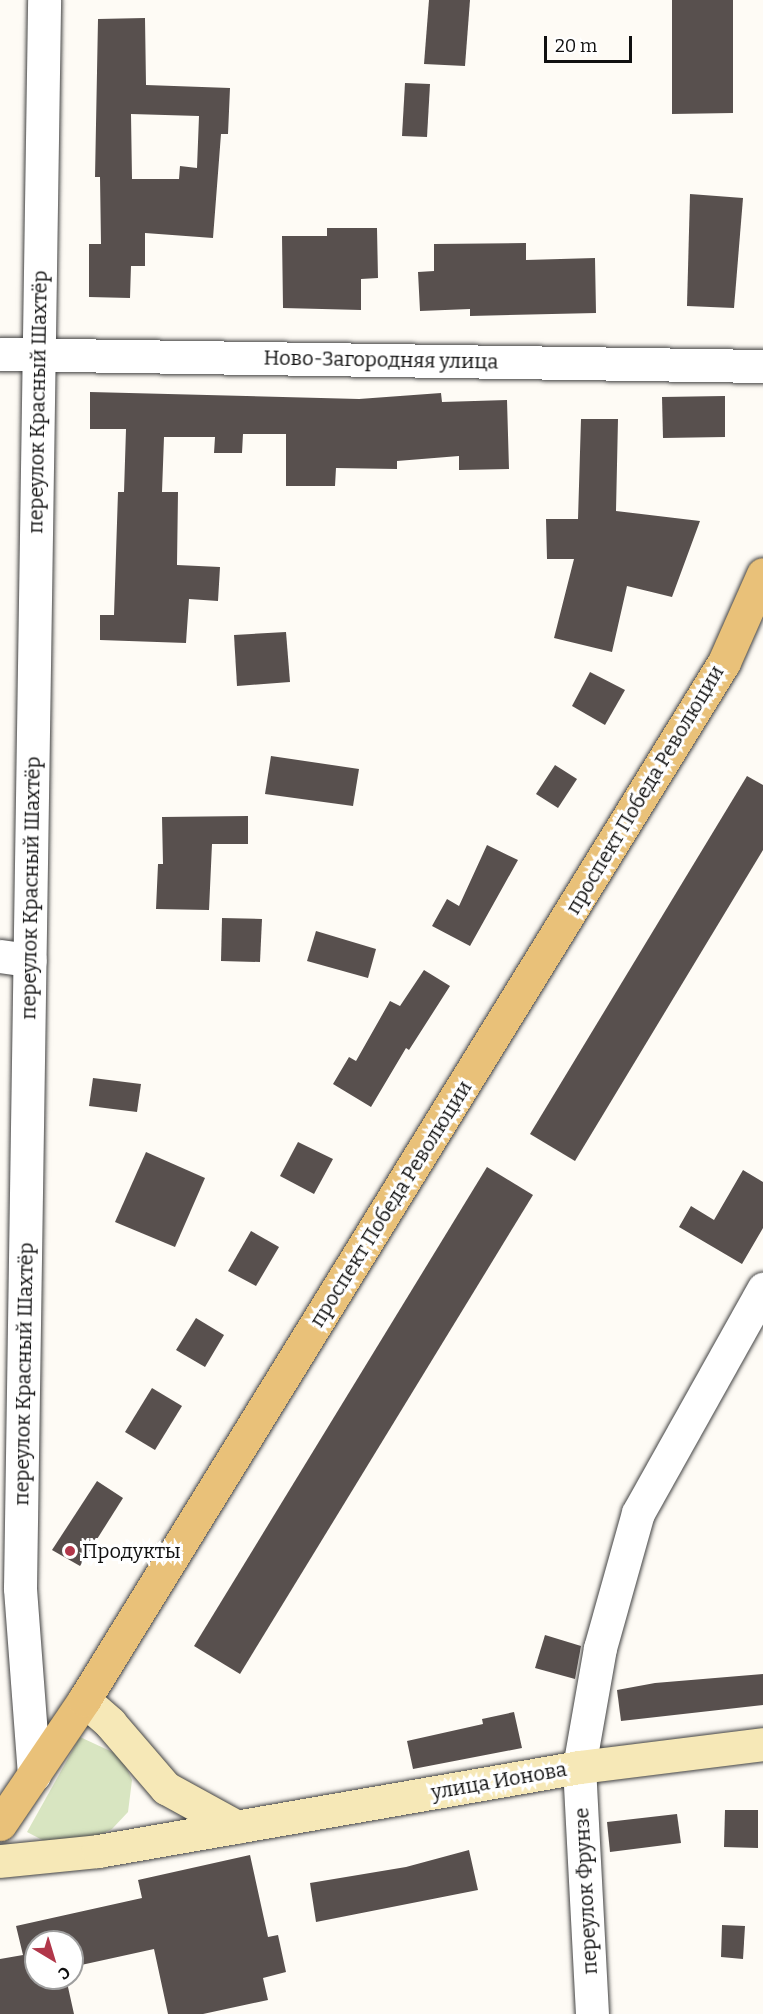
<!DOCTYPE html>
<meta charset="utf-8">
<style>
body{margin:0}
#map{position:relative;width:763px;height:2014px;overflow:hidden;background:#fefbf5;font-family:Bitter,serif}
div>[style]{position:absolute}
.green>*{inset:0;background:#d8e5c1}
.building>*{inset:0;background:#58504e}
.roads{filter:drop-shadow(0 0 2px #434343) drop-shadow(0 0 2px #434343)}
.minor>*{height:33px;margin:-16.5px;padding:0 16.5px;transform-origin:16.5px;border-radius:16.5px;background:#fff}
.secondary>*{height:33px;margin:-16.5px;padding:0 16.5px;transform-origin:16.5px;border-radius:16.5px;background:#f6e8b7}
.primary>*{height:33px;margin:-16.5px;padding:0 16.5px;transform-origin:16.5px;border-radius:16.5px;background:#e9c179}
.dots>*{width:16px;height:16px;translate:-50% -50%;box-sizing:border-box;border:3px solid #fff;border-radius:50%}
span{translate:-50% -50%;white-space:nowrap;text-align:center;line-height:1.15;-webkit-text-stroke:6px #fff;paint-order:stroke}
.street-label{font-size:20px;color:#101010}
.poi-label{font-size:20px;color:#101010}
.left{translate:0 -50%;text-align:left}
.north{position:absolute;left:24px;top:1930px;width:60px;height:60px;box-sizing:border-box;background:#fff;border:2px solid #9f9f9f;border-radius:50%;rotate:142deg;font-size:16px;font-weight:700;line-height:24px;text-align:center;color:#101010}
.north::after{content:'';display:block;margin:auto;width:21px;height:27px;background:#b1374a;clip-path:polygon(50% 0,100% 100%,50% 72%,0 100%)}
.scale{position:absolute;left:544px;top:36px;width:88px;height:27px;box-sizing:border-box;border:3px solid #101010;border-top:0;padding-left:8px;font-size:18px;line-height:21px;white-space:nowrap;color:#101010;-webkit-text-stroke:4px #fff;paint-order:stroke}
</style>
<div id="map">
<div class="green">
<div style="clip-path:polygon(80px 1737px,121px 1756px,132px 1780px,128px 1812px,112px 1829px,85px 1842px,50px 1844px,27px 1832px)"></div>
</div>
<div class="building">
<div style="clip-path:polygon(429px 0,470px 0,465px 66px,424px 64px)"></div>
<div style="clip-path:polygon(672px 0,733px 0,733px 113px,672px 114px)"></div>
<div style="clip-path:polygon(evenodd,145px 18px,146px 85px,230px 88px,228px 134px,221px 134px,213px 238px,145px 233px,145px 266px,131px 266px,130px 298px,89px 297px,89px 244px,101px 244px,100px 177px,95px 177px,98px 19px,145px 18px,131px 114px,199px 116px,197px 168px,180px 166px,179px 179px,132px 179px,131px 114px)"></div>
<div style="clip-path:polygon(405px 83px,430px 84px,427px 137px,402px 136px)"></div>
<div style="clip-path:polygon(690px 194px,743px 198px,734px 308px,687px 306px)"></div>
<div style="clip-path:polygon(327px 228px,377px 228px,378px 278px,361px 279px,361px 310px,283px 308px,282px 236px,327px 236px)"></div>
<div style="clip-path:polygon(526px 243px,526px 260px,595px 258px,596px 313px,470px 316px,470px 309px,420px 311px,418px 272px,434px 271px,434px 244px)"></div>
<div style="clip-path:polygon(90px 392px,359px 399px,441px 393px,442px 402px,507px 400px,509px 469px,459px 470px,459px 456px,397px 461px,397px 469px,336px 468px,335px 486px,286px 486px,286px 434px,243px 434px,242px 453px,214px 453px,215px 437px,164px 437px,162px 492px,178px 492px,177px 565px,220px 567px,218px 601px,189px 599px,186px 643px,100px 640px,100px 615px,114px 615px,118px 492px,124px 492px,126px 429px,90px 429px)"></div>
<div style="clip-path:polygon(725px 396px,725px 437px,663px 438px,662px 397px)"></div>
<div style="clip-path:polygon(581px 419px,618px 419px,616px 511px,700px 521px,672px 597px,627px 586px,612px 652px,554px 638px,574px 559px,547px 559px,546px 519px,578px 519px)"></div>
<div style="clip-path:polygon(286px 632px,290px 682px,237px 686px,234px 635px)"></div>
<div style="clip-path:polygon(590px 672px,625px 690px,605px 725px,572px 706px)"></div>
<div style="clip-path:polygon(271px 756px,359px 769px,353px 806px,265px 794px)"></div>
<div style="clip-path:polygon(555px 765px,577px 779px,558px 808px,536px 794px)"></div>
<div style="clip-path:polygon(747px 776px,763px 785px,763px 850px,575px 1161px,530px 1134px)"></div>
<div style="clip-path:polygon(248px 816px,248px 844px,212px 844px,209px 910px,156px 909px,158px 864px,163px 864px,162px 817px)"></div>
<div style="clip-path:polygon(487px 845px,518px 860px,470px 946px,432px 926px,447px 899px,459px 906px)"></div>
<div style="clip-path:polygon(222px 918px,262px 919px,260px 962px,221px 961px)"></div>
<div style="clip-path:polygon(316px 931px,376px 949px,368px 978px,307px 961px)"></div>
<div style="clip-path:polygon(424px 970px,450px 986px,409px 1050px,406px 1048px,371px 1107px,333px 1084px,349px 1057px,356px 1061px,390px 1001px,400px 1006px)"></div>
<div style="clip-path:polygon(93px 1078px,141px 1084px,137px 1112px,89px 1106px)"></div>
<div style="clip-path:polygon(298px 1142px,333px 1159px,314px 1194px,280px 1176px)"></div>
<div style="clip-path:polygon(146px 1152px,205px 1178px,175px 1247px,115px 1222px)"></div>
<div style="clip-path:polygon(487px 1167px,533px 1195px,240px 1674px,194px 1646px)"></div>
<div style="clip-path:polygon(743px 1170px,763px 1182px,763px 1228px,742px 1264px,679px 1227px,691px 1206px,714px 1220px)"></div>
<div style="clip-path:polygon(251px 1231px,279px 1247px,256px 1286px,228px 1271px)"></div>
<div style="clip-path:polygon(196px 1318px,224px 1335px,205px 1367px,176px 1350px)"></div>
<div style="clip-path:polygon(152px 1388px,182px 1406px,155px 1450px,125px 1432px)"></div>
<div style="clip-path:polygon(97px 1481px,123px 1498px,80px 1566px,52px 1550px)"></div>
<div style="clip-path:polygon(545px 1635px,581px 1646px,575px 1679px,535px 1668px)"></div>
<div style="clip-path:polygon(763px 1674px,763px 1705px,621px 1721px,617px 1690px,655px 1683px)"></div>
<div style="clip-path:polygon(514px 1712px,522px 1748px,413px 1769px,407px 1741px,483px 1724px,482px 1719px)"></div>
<div style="clip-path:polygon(725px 1810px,758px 1810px,758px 1848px,724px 1847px)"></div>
<div style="clip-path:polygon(677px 1814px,681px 1843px,610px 1852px,607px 1822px)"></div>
<div style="clip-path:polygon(469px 1850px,478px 1890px,316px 1922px,310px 1883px,406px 1867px)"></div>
<div style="clip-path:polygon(250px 1855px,268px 1937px,278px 1935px,286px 1972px,263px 1978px,268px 2000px,203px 2014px,168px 2014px,154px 1949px,72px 1967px,72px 1942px,36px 1942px,36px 1978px,66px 1978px,74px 2014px,0 2014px,0 1959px,23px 1955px,16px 1926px,142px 1898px,138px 1880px)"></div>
<div style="clip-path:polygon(722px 1925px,745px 1926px,743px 1959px,721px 1957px)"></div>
</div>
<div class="roads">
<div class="minor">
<div style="left:0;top:354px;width:763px;rotate:0.9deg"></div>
<div style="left:0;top:956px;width:30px;rotate:8deg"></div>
<div style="left:34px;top:1775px;width:188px;rotate:-94.3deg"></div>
<div style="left:20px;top:1588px;width:1588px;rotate:-89.13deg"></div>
<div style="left:592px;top:2014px;width:247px;rotate:-93deg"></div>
<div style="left:579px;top:1767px;width:121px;rotate:-80deg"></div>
<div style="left:600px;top:1648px;width:140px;rotate:-74.3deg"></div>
<div style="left:638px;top:1513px;width:257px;rotate:-60.8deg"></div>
</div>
<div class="secondary">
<div style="left:84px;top:1700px;width:35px;rotate:41deg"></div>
<div style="left:110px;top:1723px;width:86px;rotate:49.3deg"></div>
<div style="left:166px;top:1788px;width:81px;rotate:28.8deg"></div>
<div style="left:0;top:1861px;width:99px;rotate:-5.8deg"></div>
<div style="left:98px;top:1851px;width:488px;rotate:-9.9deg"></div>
<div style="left:579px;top:1767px;width:185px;rotate:-7.1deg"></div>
</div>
<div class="primary">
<div style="left:0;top:1824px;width:150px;rotate:-55.9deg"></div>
<div style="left:84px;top:1700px;width:1219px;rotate:-58.34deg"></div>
<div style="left:724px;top:662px;width:96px;rotate:-66.1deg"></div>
</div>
</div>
<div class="dots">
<div style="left:70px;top:1551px;background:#b1374a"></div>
</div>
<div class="street-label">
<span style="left:381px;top:360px;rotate:1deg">Ново-Загородняя улица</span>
<span style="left:38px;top:402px;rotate:-89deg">переулок Красный Шахтёр</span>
<span style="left:645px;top:790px;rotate:-59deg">проспект Победа Революции</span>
<span style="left:31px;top:888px;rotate:-89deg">переулок Красный Шахтёр</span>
<span style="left:391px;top:1204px;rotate:-58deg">проспект Победа Революции</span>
<span style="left:24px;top:1374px;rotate:-89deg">переулок Красный Шахтёр</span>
<span style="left:499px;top:1781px;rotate:-10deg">улица Ионова</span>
<span style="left:586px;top:1891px;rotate:-93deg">переулок Фрунзе</span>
</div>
<div class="poi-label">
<span class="left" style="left:82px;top:1551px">Продукты</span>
</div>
<div class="north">С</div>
<div class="scale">20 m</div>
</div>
